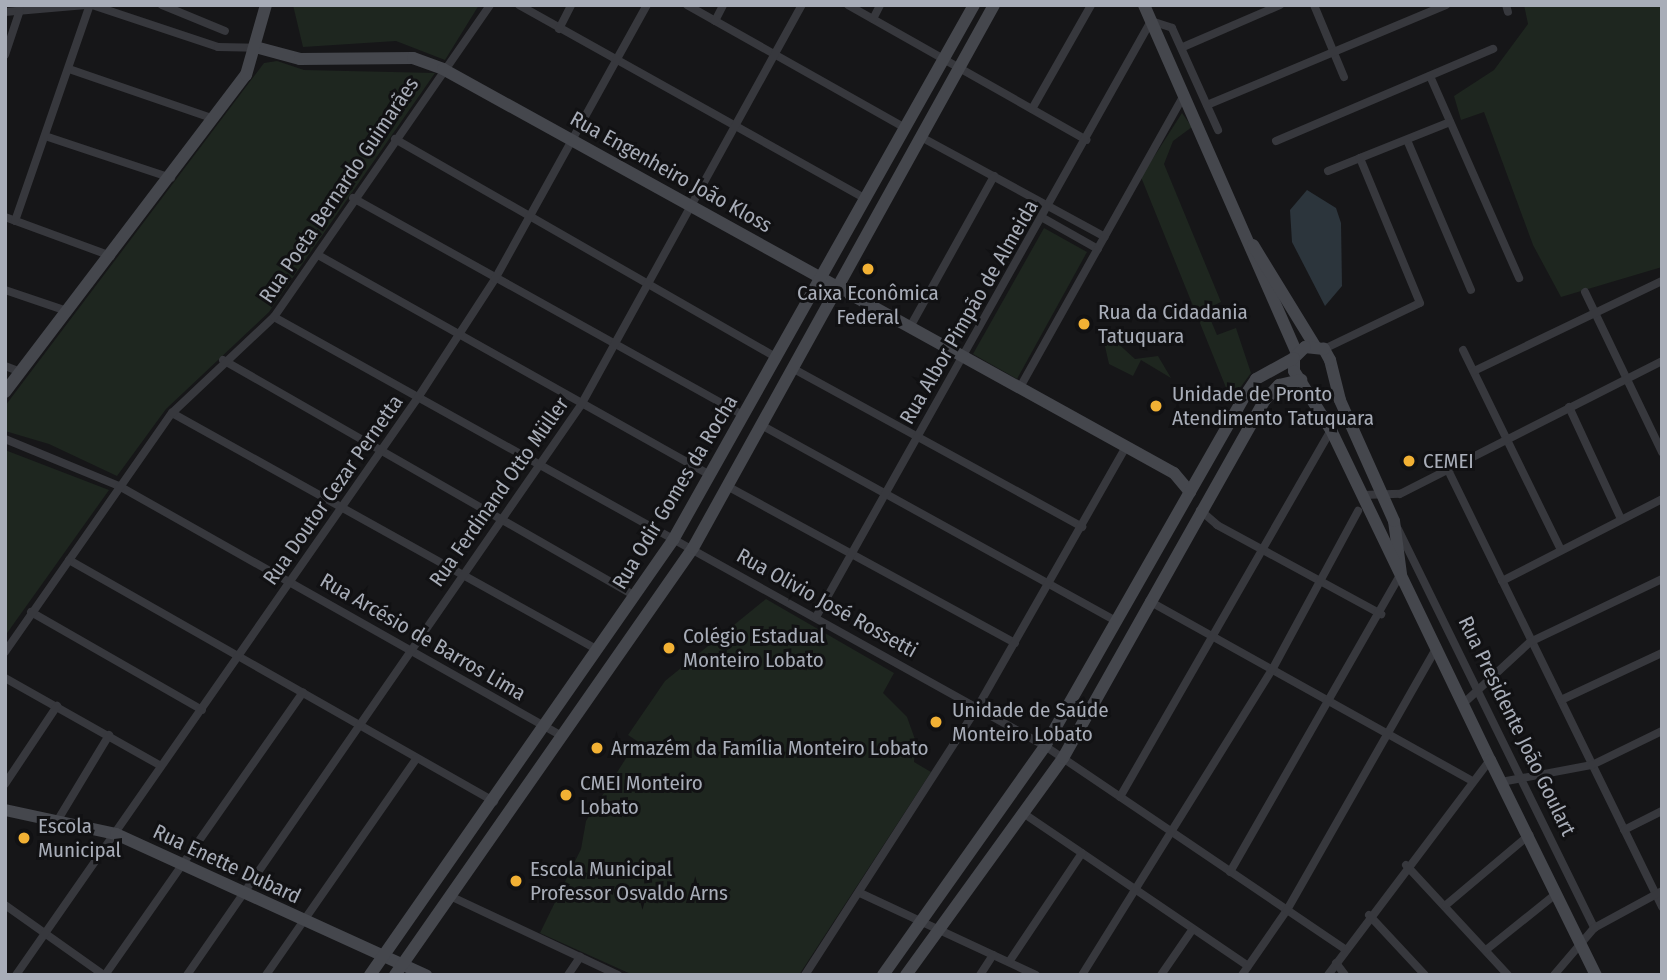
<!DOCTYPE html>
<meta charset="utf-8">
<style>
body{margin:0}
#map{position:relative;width:1667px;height:980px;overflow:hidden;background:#161618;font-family:"Fira Sans Condensed",sans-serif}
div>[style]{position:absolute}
.green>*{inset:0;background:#1e261f}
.water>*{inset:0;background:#2c353c}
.street>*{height:8px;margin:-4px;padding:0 4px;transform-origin:4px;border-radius:4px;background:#37383d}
.secondary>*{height:12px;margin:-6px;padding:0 6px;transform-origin:6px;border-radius:6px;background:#45474d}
.dots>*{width:19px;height:19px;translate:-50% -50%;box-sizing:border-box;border:4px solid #111113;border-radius:50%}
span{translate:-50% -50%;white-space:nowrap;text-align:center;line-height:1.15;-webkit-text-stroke:6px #111113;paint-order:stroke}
.street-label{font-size:21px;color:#a8adb8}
.poi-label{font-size:21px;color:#a8adb8}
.left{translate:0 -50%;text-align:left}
.frame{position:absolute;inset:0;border:7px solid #a8adb8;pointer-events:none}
</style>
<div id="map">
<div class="green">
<div style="clip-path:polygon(293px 5px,479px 5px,445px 60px,396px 41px,303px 47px)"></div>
<div style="clip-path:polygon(1524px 5px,1662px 5px,1662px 267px,1561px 297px,1533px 245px,1484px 112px,1461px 120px,1454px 96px,1494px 70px,1528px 24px)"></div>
<div style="clip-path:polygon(277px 61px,304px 70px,435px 73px,269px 312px,166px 409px,117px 476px,49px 444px,5px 431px,5px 406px,264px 63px)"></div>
<div style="clip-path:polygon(1182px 113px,1192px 127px,1173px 141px,1164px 164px,1221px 302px,1206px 309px,1217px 335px,1236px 328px,1251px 373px,1231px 400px,1141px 177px)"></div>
<div style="clip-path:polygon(1044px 228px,1087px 252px,1017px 379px,973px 354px)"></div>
<div style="clip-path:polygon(1113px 339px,1135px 359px,1158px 356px,1171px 378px,1141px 360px,1133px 376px,1109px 364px,1104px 342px)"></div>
<div style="clip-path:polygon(5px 450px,109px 490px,5px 636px)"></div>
<div style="clip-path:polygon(766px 599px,894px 673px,883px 693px,907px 717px,916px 742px,914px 762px,931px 772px,799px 975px,633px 975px,540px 933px,581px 849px,586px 821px,637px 741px,628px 735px,665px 681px)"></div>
</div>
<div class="water">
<div style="clip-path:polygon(1307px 190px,1336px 208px,1341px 223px,1342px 286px,1325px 306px,1292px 242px,1290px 210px)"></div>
</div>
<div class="street">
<div style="left:92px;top:5px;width:133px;rotate:18.4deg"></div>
<div style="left:218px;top:47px;width:39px;rotate:1deg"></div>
<div style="left:162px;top:5px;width:68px;rotate:22.4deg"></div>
<div style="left:519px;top:5px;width:398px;rotate:29.2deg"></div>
<div style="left:687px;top:5px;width:250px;rotate:29.4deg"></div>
<div style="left:848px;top:5px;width:274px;rotate:29.5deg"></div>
<div style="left:1314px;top:5px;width:78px;rotate:67.4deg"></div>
<div style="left:1506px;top:5px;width:7px;rotate:74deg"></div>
<div style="left:5px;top:12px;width:81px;rotate:-4.9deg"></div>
<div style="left:873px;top:19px;width:16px;rotate:-63deg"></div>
<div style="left:715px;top:21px;width:18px;rotate:-63deg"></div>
<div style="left:559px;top:29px;width:27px;rotate:-63deg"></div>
<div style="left:1183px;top:47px;width:106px;rotate:-23.4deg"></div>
<div style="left:5px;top:55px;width:47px;rotate:-71.6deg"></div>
<div style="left:69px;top:69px;width:153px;rotate:19deg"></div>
<div style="left:1430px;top:76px;width:221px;rotate:66.2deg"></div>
<div style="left:1207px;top:105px;width:259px;rotate:-22.7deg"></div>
<div style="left:1032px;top:109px;width:120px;rotate:-60.4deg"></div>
<div style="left:45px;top:136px;width:133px;rotate:18.4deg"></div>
<div style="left:921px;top:137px;width:209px;rotate:28.5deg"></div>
<div style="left:395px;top:139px;width:440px;rotate:29.8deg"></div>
<div style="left:1407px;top:140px;width:163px;rotate:66.9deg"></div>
<div style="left:1276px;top:141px;width:236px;rotate:-23deg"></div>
<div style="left:1328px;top:171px;width:35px;rotate:-22deg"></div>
<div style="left:353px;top:198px;width:448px;rotate:29.1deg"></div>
<div style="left:5px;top:217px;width:113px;rotate:20.2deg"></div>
<div style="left:1043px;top:218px;width:63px;rotate:29.4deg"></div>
<div style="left:15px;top:221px;width:229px;rotate:-70.9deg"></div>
<div style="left:318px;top:255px;width:450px;rotate:29.3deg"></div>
<div style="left:5px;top:290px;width:65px;rotate:18.7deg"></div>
<div style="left:1585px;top:292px;width:178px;rotate:64.3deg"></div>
<div style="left:274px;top:317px;width:882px;rotate:29.09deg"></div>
<div style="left:1045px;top:746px;width:362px;rotate:34.1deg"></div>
<div style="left:910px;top:327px;width:173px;rotate:-60.9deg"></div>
<div style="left:1324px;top:349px;width:106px;rotate:-25.6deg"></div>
<div style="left:1420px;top:303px;width:157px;rotate:-112.5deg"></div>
<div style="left:1360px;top:158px;width:97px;rotate:-21.8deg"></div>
<div style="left:1463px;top:350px;width:223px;rotate:63.9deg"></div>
<div style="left:223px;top:360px;width:475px;rotate:29.8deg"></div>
<div style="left:5px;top:366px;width:17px;rotate:21deg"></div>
<div style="left:792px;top:368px;width:331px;rotate:28.7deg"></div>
<div style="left:1474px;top:371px;width:208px;rotate:-25.6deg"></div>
<div style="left:1019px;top:389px;width:337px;rotate:-60.7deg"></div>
<div style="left:1569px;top:407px;width:123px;rotate:65.1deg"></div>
<div style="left:172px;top:413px;width:487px;rotate:29.1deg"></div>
<div style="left:761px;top:425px;width:406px;rotate:28.9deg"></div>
<div style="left:5px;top:439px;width:123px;rotate:22.4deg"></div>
<div style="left:119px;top:486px;width:509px;rotate:29.44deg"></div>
<div style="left:1448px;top:470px;width:487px;rotate:63.9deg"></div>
<div style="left:727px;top:486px;width:328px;rotate:28.6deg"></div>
<div style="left:1363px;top:495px;width:37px;rotate:-2deg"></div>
<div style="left:1400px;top:494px;width:294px;rotate:-26.9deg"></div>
<div style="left:1200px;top:510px;width:23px;rotate:41deg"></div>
<div style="left:1217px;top:525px;width:187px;rotate:28.5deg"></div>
<div style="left:1398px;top:529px;width:445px;rotate:63.8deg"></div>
<div style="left:69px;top:560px;width:489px;rotate:29.6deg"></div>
<div style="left:1502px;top:581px;width:180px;rotate:-27.1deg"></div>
<div style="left:1149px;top:601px;width:370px;rotate:29.1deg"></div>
<div style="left:31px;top:612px;width:197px;rotate:29.8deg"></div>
<div style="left:816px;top:617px;width:684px;rotate:-60.66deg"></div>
<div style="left:1151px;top:21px;width:22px;rotate:18deg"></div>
<div style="left:1172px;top:28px;width:112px;rotate:65.7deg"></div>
<div style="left:5px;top:652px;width:292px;rotate:-55.1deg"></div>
<div style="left:172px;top:413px;width:140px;rotate:-43.3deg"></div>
<div style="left:274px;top:317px;width:379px;rotate:-55.3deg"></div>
<div style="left:5px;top:678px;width:179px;rotate:29.4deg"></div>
<div style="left:1561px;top:700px;width:111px;rotate:-25deg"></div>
<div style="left:1465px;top:702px;width:88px;rotate:-42.7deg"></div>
<div style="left:1530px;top:642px;width:146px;rotate:-25.5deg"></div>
<div style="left:1501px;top:782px;width:93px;rotate:-10.6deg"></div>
<div style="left:1592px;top:765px;width:78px;rotate:-25.9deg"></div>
<div style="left:5px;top:784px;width:94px;rotate:-56.3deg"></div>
<div style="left:1120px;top:797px;width:423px;rotate:-60.1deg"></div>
<div style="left:1023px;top:813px;width:272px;rotate:34.2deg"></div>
<div style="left:59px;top:818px;width:97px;rotate:-58.9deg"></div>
<div style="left:1624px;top:830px;width:42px;rotate:-26.6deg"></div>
<div style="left:1406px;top:865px;width:150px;rotate:47.2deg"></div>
<div style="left:1230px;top:872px;width:344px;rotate:-60.2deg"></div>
<div style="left:860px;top:893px;width:194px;rotate:25deg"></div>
<div style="left:450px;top:896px;width:186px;rotate:25.2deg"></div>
<div style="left:5px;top:905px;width:121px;rotate:35.3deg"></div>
<div style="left:1446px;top:905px;width:109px;rotate:-40.1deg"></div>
<div style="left:1369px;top:915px;width:82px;rotate:47deg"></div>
<div style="left:1594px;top:928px;width:77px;rotate:-28.6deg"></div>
<div style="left:1486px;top:950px;width:90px;rotate:-38.7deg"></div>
<div style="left:1009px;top:962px;width:131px;rotate:-56.2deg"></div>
<div style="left:1336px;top:963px;width:15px;rotate:53deg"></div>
<div style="left:16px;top:975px;width:705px;rotate:-55.16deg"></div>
<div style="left:419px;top:396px;width:140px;rotate:-57deg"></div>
<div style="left:495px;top:279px;width:313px;rotate:-61deg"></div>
<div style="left:105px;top:975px;width:345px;rotate:-55deg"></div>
<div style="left:187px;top:975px;width:693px;rotate:-55.35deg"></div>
<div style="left:581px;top:405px;width:457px;rotate:-61.1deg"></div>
<div style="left:266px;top:975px;width:264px;rotate:-55.2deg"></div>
<div style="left:568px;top:975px;width:22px;rotate:-56deg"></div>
<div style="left:805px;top:975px;width:318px;rotate:-57.2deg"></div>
<div style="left:977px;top:708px;width:301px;rotate:-60.3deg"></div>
<div style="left:980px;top:975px;width:24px;rotate:-57deg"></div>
<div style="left:1082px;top:975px;width:359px;rotate:-58.1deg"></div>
<div style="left:1272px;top:670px;width:181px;rotate:-61.6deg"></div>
<div style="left:1161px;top:975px;width:55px;rotate:-55.4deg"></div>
<div style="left:1242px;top:975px;width:79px;rotate:-55.3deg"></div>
<div style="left:1287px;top:910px;width:303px;rotate:-60.3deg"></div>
<div style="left:1328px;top:975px;width:269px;rotate:-53deg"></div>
<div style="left:1554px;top:975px;width:62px;rotate:-49.6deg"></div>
</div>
<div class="secondary">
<div style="left:1144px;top:5px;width:380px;rotate:66.3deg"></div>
<div style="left:259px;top:48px;width:42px;rotate:15deg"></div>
<div style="left:300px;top:59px;width:113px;rotate:-0.5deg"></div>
<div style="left:413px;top:58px;width:32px;rotate:20deg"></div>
<div style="left:443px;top:69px;width:835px;rotate:28.93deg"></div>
<div style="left:1174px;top:473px;width:25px;rotate:50deg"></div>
<div style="left:1253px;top:245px;width:119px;rotate:58.5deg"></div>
<div style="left:5px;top:392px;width:398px;rotate:-52.8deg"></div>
<div style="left:246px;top:75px;width:73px;rotate:-74.1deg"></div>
<div style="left:1401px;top:574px;width:53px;rotate:-97.5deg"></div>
<div style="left:1394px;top:521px;width:133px;rotate:-114.1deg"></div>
<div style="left:1340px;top:400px;width:41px;rotate:-104deg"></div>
<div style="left:1330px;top:360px;width:13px;rotate:-119deg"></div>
<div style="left:1324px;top:349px;width:19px;rotate:-174deg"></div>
<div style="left:1305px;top:347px;width:16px;rotate:135deg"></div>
<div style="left:1294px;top:358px;width:13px;rotate:90deg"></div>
<div style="left:1294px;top:371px;width:70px;rotate:57.9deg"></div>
<div style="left:1331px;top:430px;width:366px;rotate:64.3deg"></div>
<div style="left:1490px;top:760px;width:240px;rotate:63.8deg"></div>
<div style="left:5px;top:810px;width:114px;rotate:12.2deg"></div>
<div style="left:116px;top:834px;width:341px;rotate:24.5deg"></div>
<div style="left:370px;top:975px;width:530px;rotate:-55.14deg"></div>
<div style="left:673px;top:540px;width:614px;rotate:-60.64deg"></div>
<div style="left:395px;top:975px;width:521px;rotate:-55.09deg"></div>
<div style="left:693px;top:548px;width:621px;rotate:-61deg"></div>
<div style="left:883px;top:975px;width:281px;rotate:-54.7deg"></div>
<div style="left:1045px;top:746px;width:405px;rotate:-60.3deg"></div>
<div style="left:1246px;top:394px;width:18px;rotate:-56deg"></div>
<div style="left:1256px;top:379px;width:43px;rotate:-28.9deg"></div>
<div style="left:906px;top:975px;width:268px;rotate:-54.1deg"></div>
<div style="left:1063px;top:758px;width:411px;rotate:-60.6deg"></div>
<div style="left:1265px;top:400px;width:21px;rotate:-47deg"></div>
<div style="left:1279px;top:385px;width:23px;rotate:-13deg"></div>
</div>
<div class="dots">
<div style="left:868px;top:269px;background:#f2b134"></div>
<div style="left:1084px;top:324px;background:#f2b134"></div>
<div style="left:1156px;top:406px;background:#f2b134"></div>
<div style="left:1409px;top:461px;background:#f2b134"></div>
<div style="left:669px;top:648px;background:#f2b134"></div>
<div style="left:936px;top:722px;background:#f2b134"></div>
<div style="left:597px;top:748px;background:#f2b134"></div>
<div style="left:566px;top:795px;background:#f2b134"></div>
<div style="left:24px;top:838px;background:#f2b134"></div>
<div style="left:516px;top:881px;background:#f2b134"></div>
</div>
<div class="street-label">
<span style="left:671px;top:172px;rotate:29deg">Rua Engenheiro João Kloss</span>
<span style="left:339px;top:190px;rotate:-56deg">Rua Poeta Bernardo Guimarães</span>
<span style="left:969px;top:312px;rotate:-60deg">Rua Albor Pimpão de Almeida</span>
<span style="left:333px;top:490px;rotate:-55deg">Rua Doutor Cezar Pernetta</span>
<span style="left:499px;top:492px;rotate:-55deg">Rua Ferdinand Otto Müller</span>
<span style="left:675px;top:492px;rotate:-59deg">Rua Odir Gomes da Rocha</span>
<span style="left:827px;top:603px;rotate:29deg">Rua Olivio José Rossetti</span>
<span style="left:423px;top:637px;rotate:30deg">Rua Arcésio de Barros Lima</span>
<span style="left:1517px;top:726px;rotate:64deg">Rua Presidente João Goulart</span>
<span style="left:227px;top:864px;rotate:25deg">Rua Enette Dubard</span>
</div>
<div class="poi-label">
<span style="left:868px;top:305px">Caixa Econômica<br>Federal</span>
<span class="left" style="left:1098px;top:324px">Rua da Cidadania<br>Tatuquara</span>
<span class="left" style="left:1172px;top:406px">Unidade de Pronto<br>Atendimento Tatuquara</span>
<span class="left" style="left:1423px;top:461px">CEMEI</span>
<span class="left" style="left:683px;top:648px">Colégio Estadual<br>Monteiro Lobato</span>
<span class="left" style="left:952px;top:722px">Unidade de Saúde<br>Monteiro Lobato</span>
<span class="left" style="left:611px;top:748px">Armazém da Família Monteiro Lobato</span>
<span class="left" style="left:580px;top:795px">CMEI Monteiro<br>Lobato</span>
<span class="left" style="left:38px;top:838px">Escola<br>Municipal</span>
<span class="left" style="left:530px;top:881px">Escola Municipal<br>Professor Osvaldo Arns</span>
</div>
<div class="frame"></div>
</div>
